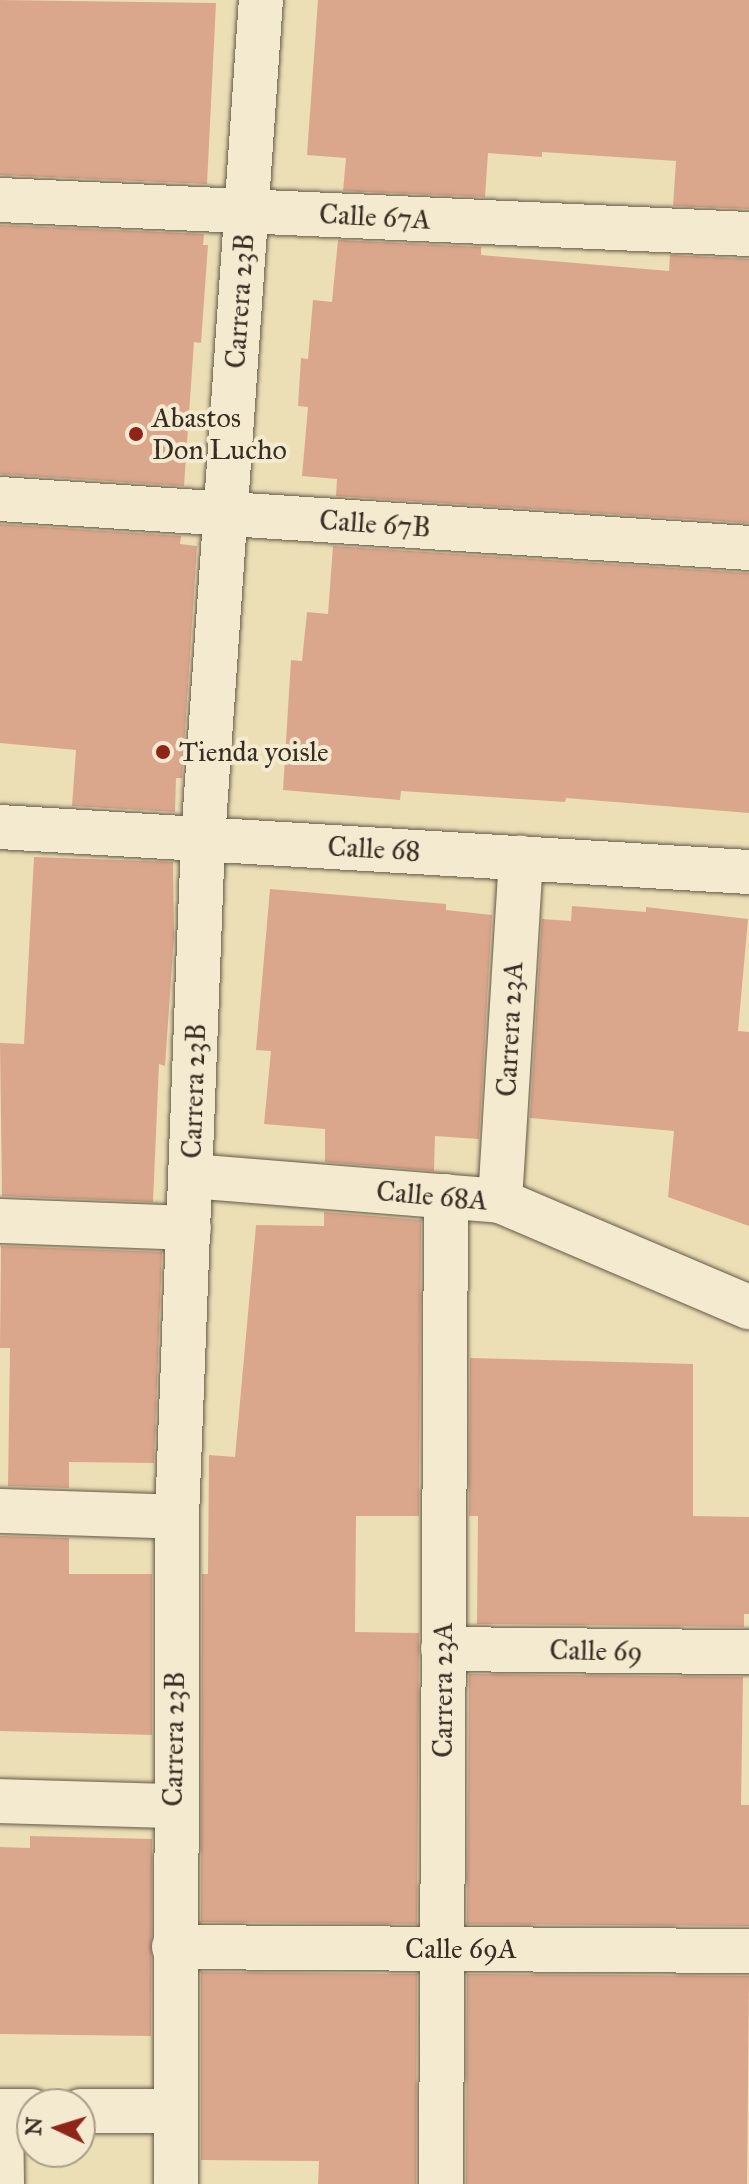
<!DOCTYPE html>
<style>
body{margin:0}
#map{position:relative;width:749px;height:2184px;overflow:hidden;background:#ecdfb6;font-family:"IM FELL Great Primer",serif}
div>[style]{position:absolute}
.building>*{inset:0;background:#dba78c}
.roads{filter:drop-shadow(0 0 2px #645a47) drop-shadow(0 0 2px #645a47)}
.lane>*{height:24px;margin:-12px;padding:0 12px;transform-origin:12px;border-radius:12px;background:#f3ead0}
.street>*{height:44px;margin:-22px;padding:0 22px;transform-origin:22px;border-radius:22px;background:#f3ead0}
.dots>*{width:22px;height:22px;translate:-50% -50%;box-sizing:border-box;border:4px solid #f3ead0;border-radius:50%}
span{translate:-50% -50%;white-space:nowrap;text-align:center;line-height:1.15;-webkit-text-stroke:8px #f3ead0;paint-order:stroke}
.street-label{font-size:28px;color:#372d22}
.poi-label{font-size:28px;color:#372d22}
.left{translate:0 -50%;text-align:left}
.north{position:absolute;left:16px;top:2088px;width:80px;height:80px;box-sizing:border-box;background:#f3ead0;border:2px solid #a89e8a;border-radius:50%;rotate:274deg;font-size:22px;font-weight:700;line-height:32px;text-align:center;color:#372d22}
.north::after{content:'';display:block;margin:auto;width:28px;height:36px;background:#8f2418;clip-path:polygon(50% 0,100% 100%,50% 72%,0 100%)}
</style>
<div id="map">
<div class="building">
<div style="clip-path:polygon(0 0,216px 3px,207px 184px,0 175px)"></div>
<div style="clip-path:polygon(318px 0,749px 0,749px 209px,673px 206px,676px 161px,542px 152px,542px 157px,488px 153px,485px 197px,343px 191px,346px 158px,307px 155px)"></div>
<div style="clip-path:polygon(0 225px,204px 234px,203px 245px,208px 245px,201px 343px,194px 342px,184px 486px,0 474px)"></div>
<div style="clip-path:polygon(338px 240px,481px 247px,481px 255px,669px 271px,670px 255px,749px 259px,749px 523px,336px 496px,337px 479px,302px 476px,308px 407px,298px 406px,301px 358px,308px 359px,313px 300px,332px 302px)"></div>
<div style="clip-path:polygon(0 524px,181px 536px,180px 544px,197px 546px,182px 778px,176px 778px,175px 812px,72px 806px,76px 750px,0 743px)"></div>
<div style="clip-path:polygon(333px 546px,749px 573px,749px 813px,566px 798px,565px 802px,401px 791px,400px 800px,283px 790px,291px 660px,302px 661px,307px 612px,328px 614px)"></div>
<div style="clip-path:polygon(34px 857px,173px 862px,174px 936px,165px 1066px,159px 1064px,153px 1202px,2px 1196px,0 1043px,24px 1044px)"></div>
<div style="clip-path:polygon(270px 889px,446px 904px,446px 910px,492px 915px,479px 1139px,435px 1136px,434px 1171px,325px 1162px,325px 1129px,264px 1124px,271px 1051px,256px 1050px)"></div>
<div style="clip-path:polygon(572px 906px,646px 912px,646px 907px,748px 919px,738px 1031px,749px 1032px,749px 1226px,668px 1197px,674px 1131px,530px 1118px,542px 919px,571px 921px)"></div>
<div style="clip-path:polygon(324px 1212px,421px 1220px,419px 1516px,356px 1516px,355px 1632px,419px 1633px,417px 1924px,201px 1922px,202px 1574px,208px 1574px,209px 1455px,235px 1457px,256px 1225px,324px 1226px)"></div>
<div style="clip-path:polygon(1px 1246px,162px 1252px,154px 1463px,69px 1462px,69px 1488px,8px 1486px,10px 1348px,0 1348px)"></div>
<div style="clip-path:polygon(470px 1358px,693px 1364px,693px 1516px,749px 1517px,749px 1614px,744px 1614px,744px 1627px,477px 1624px,478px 1516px,469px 1516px)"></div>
<div style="clip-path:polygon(0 1536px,69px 1538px,69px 1574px,152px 1574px,152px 1735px,0 1731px)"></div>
<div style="clip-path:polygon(469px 1674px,743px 1677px,741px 1805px,749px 1805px,749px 1926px,467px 1924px)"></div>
<div style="clip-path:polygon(30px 1836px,152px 1839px,151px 2036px,0 2034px,0 1847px,30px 1848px)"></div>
<div style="clip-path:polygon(201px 1972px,417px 1974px,416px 2184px,318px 2184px,319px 2161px,201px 2160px)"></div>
<div style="clip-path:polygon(467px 1974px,749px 1976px,747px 2184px,466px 2184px)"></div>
</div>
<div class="roads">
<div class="lane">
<div style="left:11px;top:2111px;width:73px;rotate:89.2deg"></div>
</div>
<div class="street">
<div style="left:0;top:200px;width:750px;rotate:2.6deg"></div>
<div style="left:0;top:499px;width:751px;rotate:3.74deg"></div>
<div style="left:0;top:827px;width:750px;rotate:3.44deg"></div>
<div style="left:191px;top:1176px;width:310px;rotate:4.6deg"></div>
<div style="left:500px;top:1201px;width:271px;rotate:23.1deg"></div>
<div style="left:500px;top:1201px;width:344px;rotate:-86.5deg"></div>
<div style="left:0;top:1221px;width:189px;rotate:2.1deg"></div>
<div style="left:0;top:1511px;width:177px;rotate:1.9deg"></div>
<div style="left:443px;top:1649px;width:306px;rotate:0.6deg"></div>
<div style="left:0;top:1801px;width:173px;rotate:1.7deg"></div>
<div style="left:174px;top:1947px;width:575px;rotate:0.4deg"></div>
<div style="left:0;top:2111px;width:32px"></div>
<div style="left:80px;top:2111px;width:95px"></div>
<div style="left:176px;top:2184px;width:667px;rotate:-89.91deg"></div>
<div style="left:177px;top:1517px;width:678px;rotate:-87.8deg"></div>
<div style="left:203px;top:839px;width:841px;rotate:-86.05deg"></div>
<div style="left:441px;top:2184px;width:988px;rotate:-89.71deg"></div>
</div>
</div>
<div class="dots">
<div style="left:136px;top:434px;background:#8f2418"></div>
<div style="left:163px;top:752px;background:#8f2418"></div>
</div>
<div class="street-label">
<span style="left:375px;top:217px;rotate:3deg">Calle 67A</span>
<span style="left:240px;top:301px;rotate:-86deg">Carrera 23B</span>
<span style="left:375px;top:524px;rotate:4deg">Calle 67B</span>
<span style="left:374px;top:849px;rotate:3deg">Calle 68</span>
<span style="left:510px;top:1029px;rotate:-87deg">Carrera 23A</span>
<span style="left:194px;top:1091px;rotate:-88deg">Carrera 23B</span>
<span style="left:432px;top:1196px;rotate:5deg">Calle 68A</span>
<span style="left:596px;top:1651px;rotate:1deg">Calle 69</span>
<span style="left:443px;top:1690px;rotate:-90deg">Carrera 23A</span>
<span style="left:174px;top:1739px;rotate:-89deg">Carrera 23B</span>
<span style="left:461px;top:1949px">Calle 69A</span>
</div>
<div class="poi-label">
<span class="left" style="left:152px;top:434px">Abastos<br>Don Lucho</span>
<span class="left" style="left:179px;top:752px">Tienda yoisle</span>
</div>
<div class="north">N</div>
</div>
